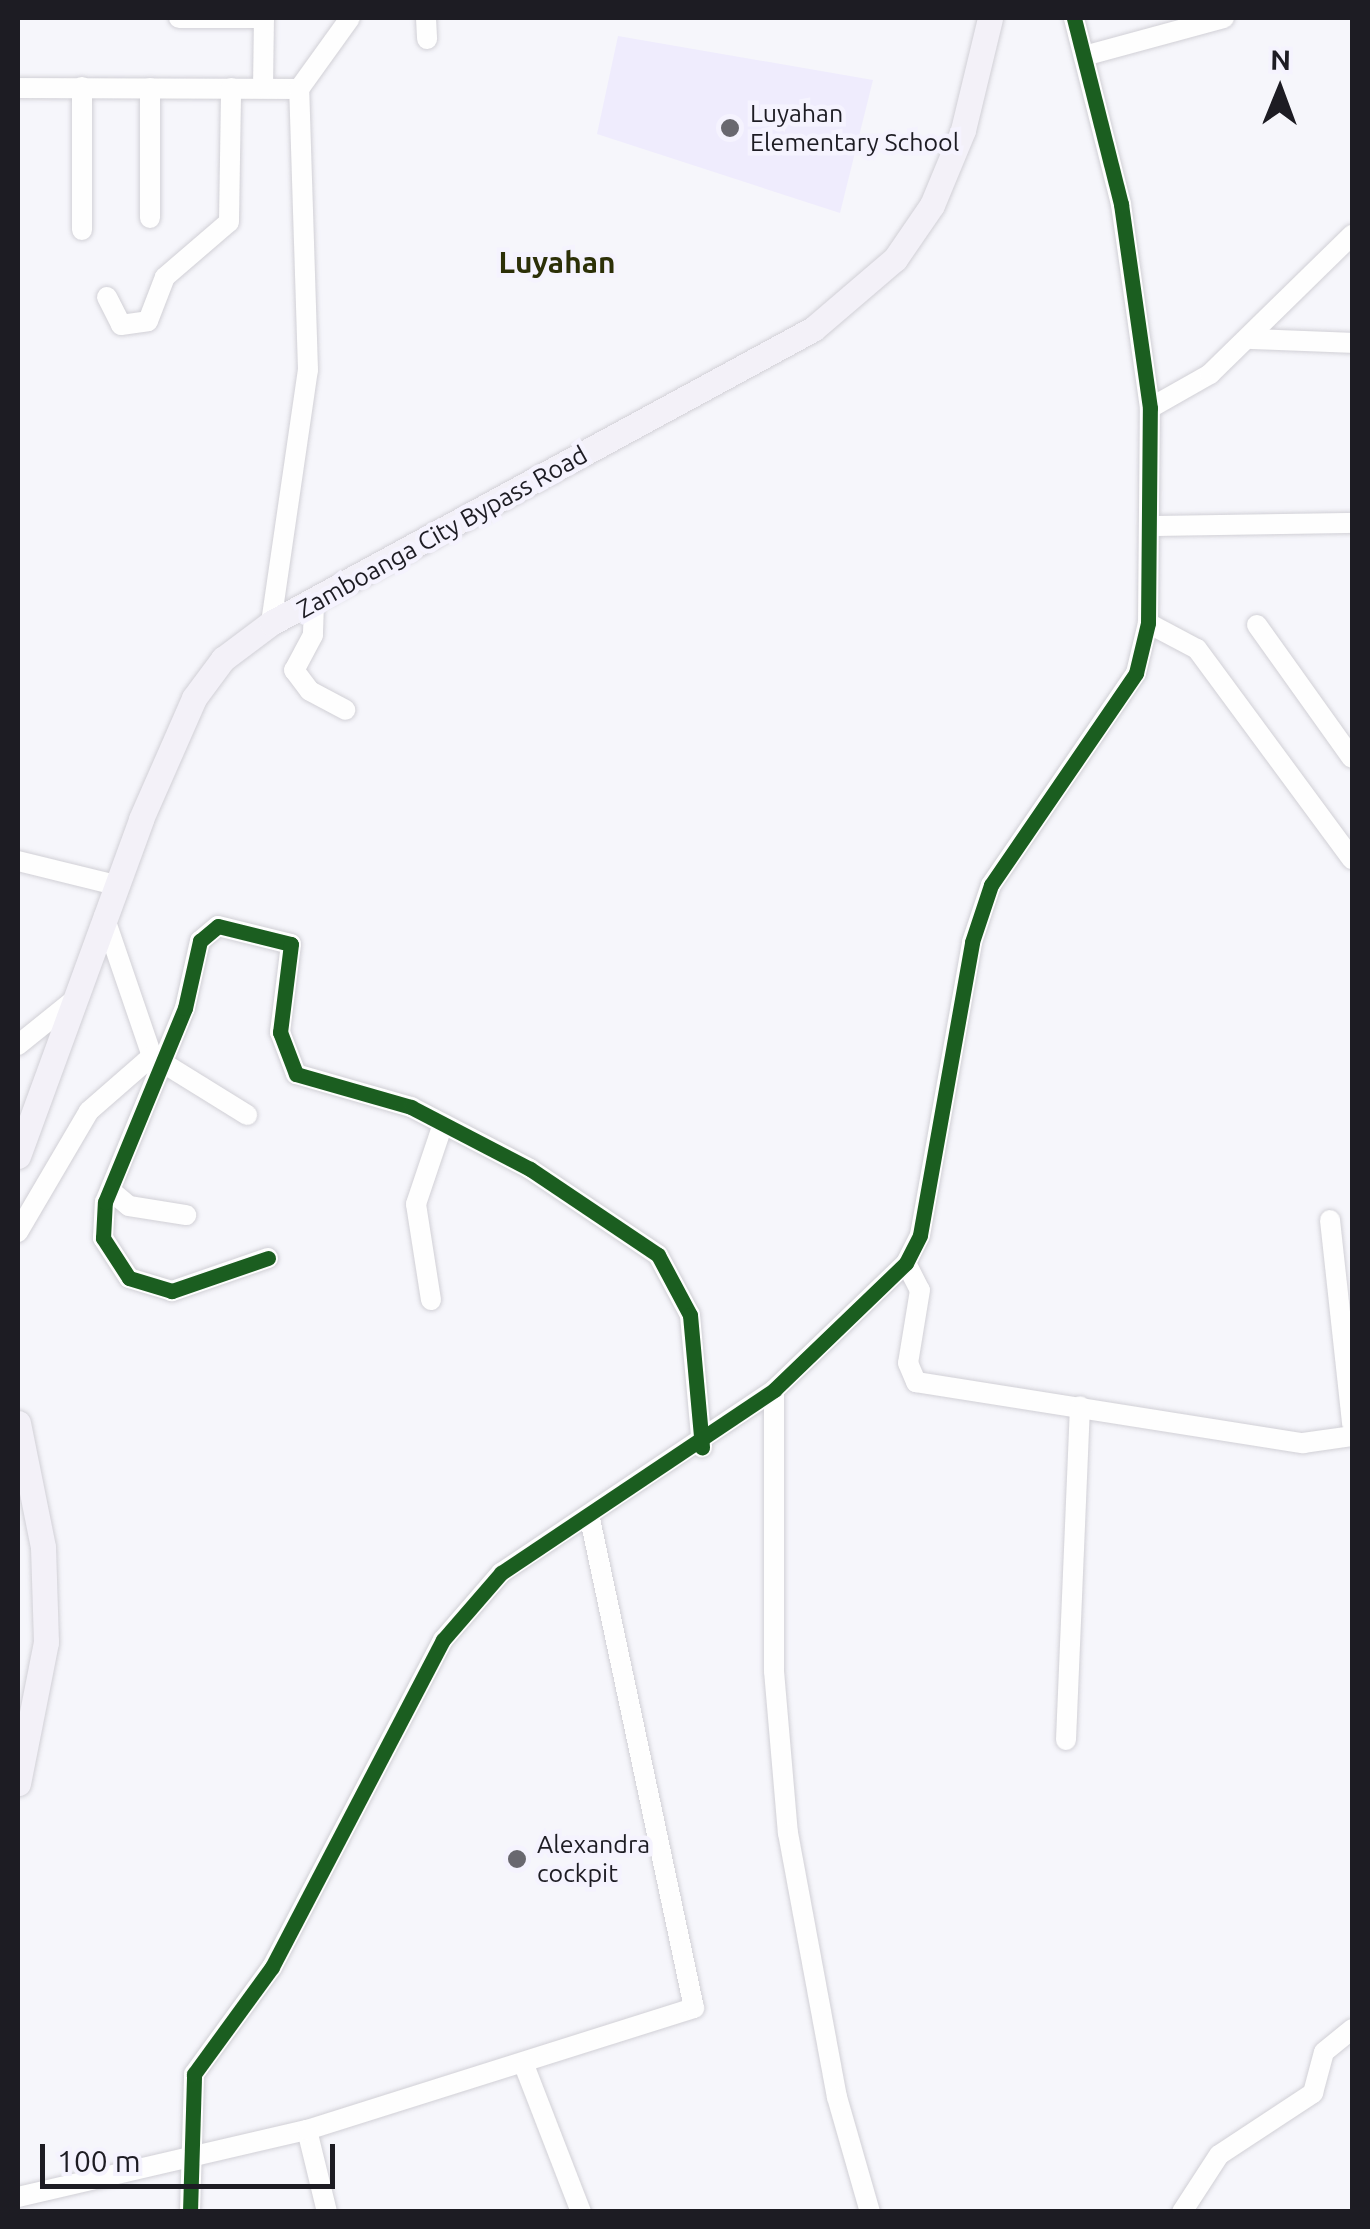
<!DOCTYPE html>
<style>
body{margin:0}
#map{position:relative;width:1370px;height:2229px;overflow:hidden;background:#f6f6fb;font-family:Ubuntu,sans-serif}
div>[style]{position:absolute}
.built>*{inset:0;background:#efecfd}
.roads{filter:drop-shadow(0 0 2px #d1d0d6) drop-shadow(0 0 2px #d1d0d6)}
.minor>*{height:20px;margin:-10px;padding:0 10px;transform-origin:10px;border-radius:10px;background:#fefefe}
.major>*{height:25px;margin:-12.5px;padding:0 12.5px;transform-origin:12.5px;border-radius:12.5px;background:#f3f1f8}
.cycleway>*{height:15px;margin:-7.5px;padding:0 7.5px;transform-origin:7.5px;border-radius:7.5px;background:#1b5e20}
.dots>*{width:28px;height:28px;translate:-50% -50%;box-sizing:border-box;border:5px solid #f5f3fe;border-radius:50%}
span{translate:-50% -50%;white-space:nowrap;text-align:center;line-height:1.15;-webkit-text-stroke:9px #f5f3fe;paint-order:stroke}
.poi-label{font-size:25px;color:#1d1c23}
.left{translate:0 -50%;text-align:left}
.street-label{font-size:25px;color:#1d1c23}
.quarter-label{font-size:30px;color:#2c3007;font-weight:700}
.frame{position:absolute;inset:0;border:20px solid #1d1c23;pointer-events:none}
.north{position:absolute;left:1230px;top:40px;width:100px;height:100px;-webkit-text-stroke:8px #f5f3fe;paint-order:stroke;rotate:1deg;font-size:28px;font-weight:700;line-height:40px;text-align:center;color:#1d1c23}
.north::after{content:'';display:block;margin:auto;width:35px;height:45px;background:#1d1c23;clip-path:polygon(50% 0,100% 100%,50% 72%,0 100%)}
.scale{position:absolute;left:40px;top:2144px;width:295px;height:45px;box-sizing:border-box;border:5px solid #1d1c23;border-top:0;padding-left:12px;font-size:30px;line-height:35px;white-space:nowrap;color:#1d1c23;-webkit-text-stroke:8px #f5f3fe;paint-order:stroke}
</style>
<div id="map">
<div class="built">
<div style="clip-path:polygon(618px 36px,873px 80px,840px 213px,597px 134px)"></div>
</div>
<div class="roads">
<div class="minor">
<div style="left:179px;top:18px;width:85px"></div>
<div style="left:426px;top:18px;width:21px;rotate:87deg"></div>
<div style="left:1084px;top:56px;width:145px;rotate:-15.2deg"></div>
<div style="left:82px;top:87px;width:143px;rotate:90deg"></div>
<div style="left:18px;top:88px;width:281px;rotate:0.2deg"></div>
<div style="left:263px;top:88px;width:70px;rotate:-89.2deg"></div>
<div style="left:150px;top:218px;width:130px;rotate:-90deg"></div>
<div style="left:107px;top:297px;width:31px;rotate:63deg"></div>
<div style="left:121px;top:325px;width:27px;rotate:-8deg"></div>
<div style="left:148px;top:321px;width:47px;rotate:-68.9deg"></div>
<div style="left:165px;top:277px;width:84px;rotate:-40.7deg"></div>
<div style="left:229px;top:222px;width:134px;rotate:-89.1deg"></div>
<div style="left:1250px;top:339px;width:102px;rotate:2.2deg"></div>
<div style="left:1150px;top:408px;width:69px;rotate:-29.5deg"></div>
<div style="left:1210px;top:374px;width:199px;rotate:-44.4deg"></div>
<div style="left:1150px;top:526px;width:202px;rotate:-0.9deg"></div>
<div style="left:314px;top:604px;width:31px;rotate:92deg"></div>
<div style="left:313px;top:635px;width:40px;rotate:118deg"></div>
<div style="left:294px;top:670px;width:26px;rotate:53deg"></div>
<div style="left:310px;top:691px;width:40px;rotate:28deg"></div>
<div style="left:271px;top:623px;width:256px;rotate:-81.7deg"></div>
<div style="left:308px;top:370px;width:281px;rotate:-91.8deg"></div>
<div style="left:299px;top:89px;width:87px;rotate:-54.3deg"></div>
<div style="left:1148px;top:623px;width:55px;rotate:28deg"></div>
<div style="left:1197px;top:649px;width:261px;rotate:53.6deg"></div>
<div style="left:1257px;top:625px;width:163px;rotate:54.5deg"></div>
<div style="left:18px;top:861px;width:101px;rotate:13.8deg"></div>
<div style="left:104px;top:916px;width:148px;rotate:71.1deg"></div>
<div style="left:152px;top:1056px;width:112px;rotate:31.8deg"></div>
<div style="left:18px;top:1045px;width:67px;rotate:-38.9deg"></div>
<div style="left:111px;top:1191px;width:23px;rotate:40deg"></div>
<div style="left:129px;top:1206px;width:58px;rotate:9deg"></div>
<div style="left:1330px;top:1220px;width:205px;rotate:83.8deg"></div>
<div style="left:18px;top:1232px;width:140px;rotate:-59.6deg"></div>
<div style="left:89px;top:1111px;width:84px;rotate:-41.1deg"></div>
<div style="left:268px;top:1258px;width:102px;rotate:161deg"></div>
<div style="left:172px;top:1291px;width:45px;rotate:-163.2deg"></div>
<div style="left:129px;top:1278px;width:48px;rotate:-123deg"></div>
<div style="left:103px;top:1238px;width:36px;rotate:-87deg"></div>
<div style="left:105px;top:1202px;width:210px;rotate:-67.6deg"></div>
<div style="left:185px;top:1008px;width:69px;rotate:-77.4deg"></div>
<div style="left:200px;top:941px;width:23px;rotate:-40deg"></div>
<div style="left:218px;top:926px;width:75px;rotate:13.9deg"></div>
<div style="left:291px;top:944px;width:89px;rotate:97.1deg"></div>
<div style="left:280px;top:1032px;width:45px;rotate:69.1deg"></div>
<div style="left:296px;top:1074px;width:120px;rotate:16deg"></div>
<div style="left:411px;top:1107px;width:134px;rotate:27.5deg"></div>
<div style="left:530px;top:1169px;width:154px;rotate:33.9deg"></div>
<div style="left:658px;top:1255px;width:68px;rotate:61.9deg"></div>
<div style="left:690px;top:1315px;width:133px;rotate:84.8deg"></div>
<div style="left:906px;top:1263px;width:30px;rotate:63deg"></div>
<div style="left:920px;top:1290px;width:74px;rotate:99.3deg"></div>
<div style="left:908px;top:1363px;width:21px;rotate:67deg"></div>
<div style="left:916px;top:1382px;width:392px;rotate:9deg"></div>
<div style="left:1303px;top:1443px;width:49px;rotate:-8.1deg"></div>
<div style="left:431px;top:1300px;width:97px;rotate:-98.9deg"></div>
<div style="left:416px;top:1204px;width:84px;rotate:-71.4deg"></div>
<div style="left:774px;top:1390px;width:281px;rotate:90deg"></div>
<div style="left:774px;top:1671px;width:163px;rotate:85.1deg"></div>
<div style="left:788px;top:1833px;width:269px;rotate:79.5deg"></div>
<div style="left:837px;top:2097px;width:120px;rotate:74deg"></div>
<div style="left:1066px;top:1740px;width:334px;rotate:-87.6deg"></div>
<div style="left:524px;top:2065px;width:158px;rotate:68.8deg"></div>
<div style="left:307px;top:2130px;width:84px;rotate:76.3deg"></div>
<div style="left:18px;top:2197px;width:297px;rotate:-13.1deg"></div>
<div style="left:307px;top:2130px;width:406px;rotate:-17.5deg"></div>
<div style="left:694px;top:2008px;width:499px;rotate:-102deg"></div>
<div style="left:190px;top:2212px;width:138px;rotate:-88.3deg"></div>
<div style="left:194px;top:2074px;width:132px;rotate:-53.9deg"></div>
<div style="left:272px;top:1967px;width:369px;rotate:-62.4deg"></div>
<div style="left:443px;top:1640px;width:89px;rotate:-49.1deg"></div>
<div style="left:501px;top:1573px;width:329px;rotate:-33.8deg"></div>
<div style="left:774px;top:1390px;width:183px;rotate:-43.9deg"></div>
<div style="left:906px;top:1263px;width:31px;rotate:-63deg"></div>
<div style="left:920px;top:1235px;width:298px;rotate:-79.9deg"></div>
<div style="left:972px;top:942px;width:60px;rotate:-71.6deg"></div>
<div style="left:991px;top:885px;width:257px;rotate:-55.6deg"></div>
<div style="left:1136px;top:673px;width:51px;rotate:-76.5deg"></div>
<div style="left:1148px;top:623px;width:215px;rotate:-89.5deg"></div>
<div style="left:1150px;top:408px;width:206px;rotate:-98.1deg"></div>
<div style="left:1121px;top:204px;width:192px;rotate:-104.2deg"></div>
<div style="left:1182px;top:2212px;width:68px;rotate:-57deg"></div>
<div style="left:1219px;top:2155px;width:113px;rotate:-33.4deg"></div>
<div style="left:1313px;top:2093px;width:42px;rotate:-75deg"></div>
<div style="left:1324px;top:2052px;width:36px;rotate:-39deg"></div>
</div>
<div class="major">
<div style="left:18px;top:1156px;width:359px;rotate:-69.9deg"></div>
<div style="left:141px;top:819px;width:132px;rotate:-66.3deg"></div>
<div style="left:194px;top:698px;width:49px;rotate:-53.4deg"></div>
<div style="left:223px;top:659px;width:60px;rotate:-36.9deg"></div>
<div style="left:271px;top:623px;width:617px;rotate:-28.48deg"></div>
<div style="left:813px;top:329px;width:108px;rotate:-40.5deg"></div>
<div style="left:895px;top:259px;width:65px;rotate:-55.6deg"></div>
<div style="left:932px;top:205px;width:81px;rotate:-67.5deg"></div>
<div style="left:963px;top:130px;width:115px;rotate:-76.4deg"></div>
<div style="left:18px;top:1423px;width:126px;rotate:78.6deg"></div>
<div style="left:43px;top:1547px;width:95px;rotate:88.2deg"></div>
<div style="left:46px;top:1642px;width:144px;rotate:101.2deg"></div>
</div>
</div>
<div class="cycleway">
<div style="left:268px;top:1258px;width:102px;rotate:161deg"></div>
<div style="left:172px;top:1291px;width:45px;rotate:-163.2deg"></div>
<div style="left:129px;top:1278px;width:48px;rotate:-123deg"></div>
<div style="left:103px;top:1238px;width:36px;rotate:-87deg"></div>
<div style="left:105px;top:1202px;width:210px;rotate:-67.6deg"></div>
<div style="left:185px;top:1008px;width:69px;rotate:-77.4deg"></div>
<div style="left:200px;top:941px;width:23px;rotate:-40deg"></div>
<div style="left:218px;top:926px;width:75px;rotate:13.9deg"></div>
<div style="left:291px;top:944px;width:89px;rotate:97.1deg"></div>
<div style="left:280px;top:1032px;width:45px;rotate:69.1deg"></div>
<div style="left:296px;top:1074px;width:120px;rotate:16deg"></div>
<div style="left:411px;top:1107px;width:134px;rotate:27.5deg"></div>
<div style="left:530px;top:1169px;width:154px;rotate:33.9deg"></div>
<div style="left:658px;top:1255px;width:68px;rotate:61.9deg"></div>
<div style="left:690px;top:1315px;width:133px;rotate:84.8deg"></div>
<div style="left:190px;top:2212px;width:138px;rotate:-88.3deg"></div>
<div style="left:194px;top:2074px;width:132px;rotate:-53.9deg"></div>
<div style="left:272px;top:1967px;width:369px;rotate:-62.4deg"></div>
<div style="left:443px;top:1640px;width:89px;rotate:-49.1deg"></div>
<div style="left:501px;top:1573px;width:329px;rotate:-33.8deg"></div>
<div style="left:774px;top:1390px;width:183px;rotate:-43.9deg"></div>
<div style="left:906px;top:1263px;width:31px;rotate:-63deg"></div>
<div style="left:920px;top:1235px;width:298px;rotate:-79.9deg"></div>
<div style="left:972px;top:942px;width:60px;rotate:-71.6deg"></div>
<div style="left:991px;top:885px;width:257px;rotate:-55.6deg"></div>
<div style="left:1136px;top:673px;width:51px;rotate:-76.5deg"></div>
<div style="left:1148px;top:623px;width:215px;rotate:-89.5deg"></div>
<div style="left:1150px;top:408px;width:206px;rotate:-98.1deg"></div>
<div style="left:1121px;top:204px;width:192px;rotate:-104.2deg"></div>
</div>
<div class="dots">
<div style="left:730px;top:128px;background:#69686f"></div>
<div style="left:517px;top:1859px;background:#69686f"></div>
</div>
<div class="poi-label">
<span class="left" style="left:750px;top:128px">Luyahan<br>Elementary School</span>
<span class="left" style="left:537px;top:1859px">Alexandra<br>cockpit</span>
</div>
<div class="street-label">
<span style="left:442px;top:532px;rotate:-29deg">Zamboanga City Bypass Road</span>
</div>
<div class="quarter-label">
<span style="left:557px;top:262px">Luyahan</span>
</div>
<div class="frame"></div>
<div class="north">N</div>
<div class="scale">100 m</div>
</div>
